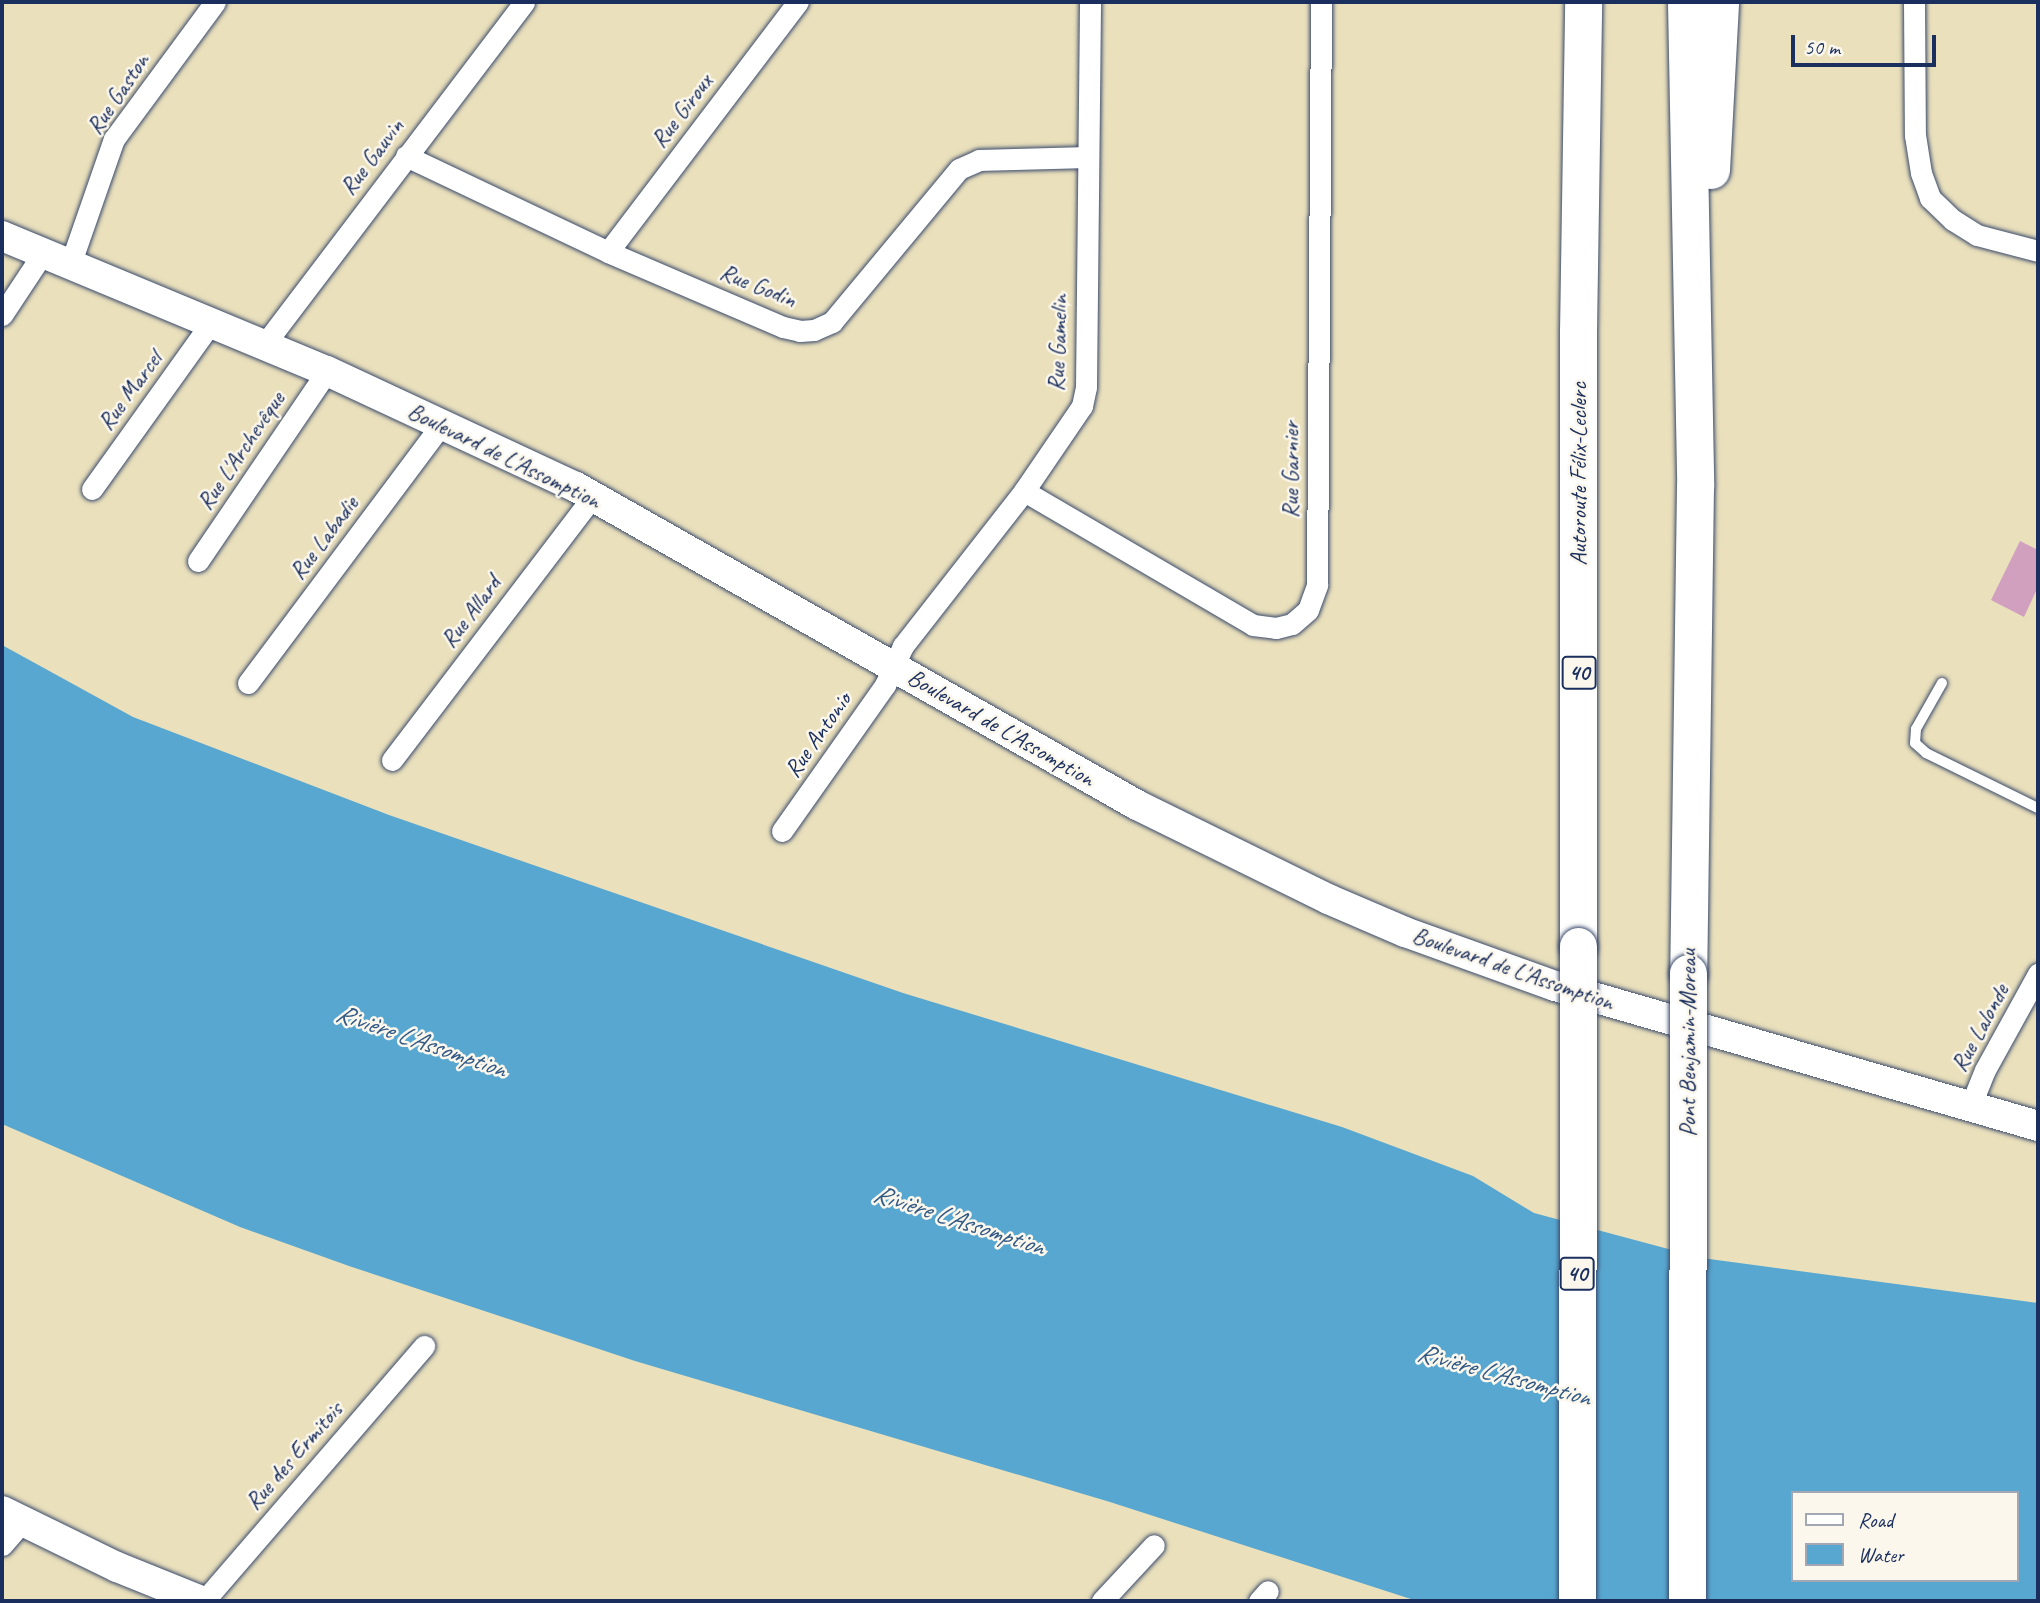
<!DOCTYPE html>
<meta charset="utf-8">
<style>
body{margin:0}
#map{position:relative;width:2040px;height:1603px;overflow:hidden;background:#eae0bc;font-family:Caveat,sans-serif}
div>[style]{position:absolute}
.water>*{inset:0;background:#57a7d1}
.building>*{inset:0;background:#d1a0be}
.roads{filter:drop-shadow(0 0 2px #3a4a6c) drop-shadow(0 0 2px #3a4a6c)}
.lane>*{height:10px;margin:-5px;padding:0 5px;transform-origin:5px;border-radius:5px;background:#fff}
.street>*{height:21px;margin:-10.5px;padding:0 10.5px;transform-origin:10.5px;border-radius:10.5px;background:#fff}
.secondary>*{height:30px;margin:-15px;padding:0 15px;transform-origin:15px;border-radius:15px;background:#fff}
.highway>*{height:37px;margin:-18.5px;padding:0 18.5px;transform-origin:18.5px;border-radius:18.5px;background:#fff}
.bridges{filter:drop-shadow(0 0 2px #3a4a6c) drop-shadow(0 0 2px #3a4a6c)}
.highway-bridge>*{height:37px;margin:-18.5px;padding:0 18.5px;transform-origin:18.5px;border-radius:18.5px;background:#fff}
span{translate:-50% -50%;white-space:nowrap;text-align:center;line-height:1.15;-webkit-text-stroke:5px #fbf7ec;paint-order:stroke}
.shield-label span{padding:2px 5px;background:#fbf7ec;border:2px solid;border-radius:5px;-webkit-text-stroke-width:0}
.shield-label{font-size:23px;color:#1b2f5e;font-weight:700}
.street-label{font-size:24px;color:#1b2f5e}
.water-label{font-size:26px;color:#305986;font-style:italic}
.frame{position:absolute;inset:0;border:4px solid #1b2f5e;pointer-events:none}
.legend{position:absolute;left:1791px;top:1491px;width:228px;height:91px;box-sizing:border-box;background:#fbf7ec;border:2px solid #a1a7b3;margin:0;padding:9px 12px;list-style:none;font-size:21px;color:#1b2f5e}
.legend li{display:flex;align-items:center;gap:14px;height:35px}
.legend b{width:35px;border:2px solid #a1a7b3}
.scale{position:absolute;left:1791px;top:35px;width:145px;height:32px;box-sizing:border-box;border:4px solid #1b2f5e;border-top:0;padding-left:9px;font-size:21px;line-height:24px;white-space:nowrap;color:#1b2f5e;-webkit-text-stroke:5px #fbf7ec;paint-order:stroke}
</style>
<div id="map">
<div class="water">
<div style="clip-path:polygon(evenodd,2px 645px,133px 717px,389px 815px,903px 993px,1342px 1127px,1473px 1176px,1534px 1213px,1702px 1258px,2038px 1303px,2038px 1601px,1417px 1601px,1110px 1502px,635px 1361px,349px 1266px,240px 1227px,2px 1124px,2px 645px,1793px 1493px,2017px 1493px,2017px 1580px,1793px 1580px,1793px 1493px)"></div>
</div>
<div class="building">
<div style="clip-path:polygon(2020px 541px,2038px 550px,2038px 587px,2024px 617px,1991px 600px)"></div>
</div>
<div class="roads">
<div class="lane">
<div style="left:1942px;top:683px;width:53px;rotate:119.5deg"></div>
<div style="left:1916px;top:729px;width:14px;rotate:94deg"></div>
<div style="left:1915px;top:743px;width:15px;rotate:42deg"></div>
<div style="left:1926px;top:753px;width:125px;rotate:26.2deg"></div>
</div>
<div class="street">
<div style="left:1914px;top:2px;width:133px;rotate:89.6deg"></div>
<div style="left:1915px;top:135px;width:38px;rotate:81deg"></div>
<div style="left:1921px;top:173px;width:27px;rotate:70deg"></div>
<div style="left:1930px;top:198px;width:32px;rotate:44deg"></div>
<div style="left:1953px;top:220px;width:28px;rotate:32deg"></div>
<div style="left:1977px;top:235px;width:63px;rotate:14.7deg"></div>
<div style="left:406px;top:156px;width:224px;rotate:25.4deg"></div>
<div style="left:608px;top:252px;width:190px;rotate:23.2deg"></div>
<div style="left:783px;top:327px;width:17px;rotate:13deg"></div>
<div style="left:800px;top:331px;width:14px;rotate:-4deg"></div>
<div style="left:814px;top:330px;width:20px;rotate:-24deg"></div>
<div style="left:832px;top:322px;width:199px;rotate:-50.3deg"></div>
<div style="left:959px;top:169px;width:22px;rotate:-24deg"></div>
<div style="left:979px;top:160px;width:108px;rotate:-1.6deg"></div>
<div style="left:608px;top:252px;width:314px;rotate:-52.8deg"></div>
<div style="left:70px;top:265px;width:133px;rotate:-70.8deg"></div>
<div style="left:114px;top:139px;width:170px;rotate:-53.6deg"></div>
<div style="left:2px;top:315px;width:74px;rotate:-56.5deg"></div>
<div style="left:264px;top:345px;width:430px;rotate:-52.8deg"></div>
<div style="left:92px;top:489px;width:204px;rotate:-54.4deg"></div>
<div style="left:1024px;top:491px;width:265px;rotate:30.3deg"></div>
<div style="left:1253px;top:625px;width:23px;rotate:7deg"></div>
<div style="left:1276px;top:628px;width:16px;rotate:-14deg"></div>
<div style="left:1292px;top:624px;width:21px;rotate:-41deg"></div>
<div style="left:1308px;top:610px;width:27px;rotate:-70deg"></div>
<div style="left:1317px;top:585px;width:583px;rotate:-89.61deg"></div>
<div style="left:198px;top:561px;width:230px;rotate:-55.8deg"></div>
<div style="left:248px;top:683px;width:322px;rotate:-53.2deg"></div>
<div style="left:392px;top:760px;width:330px;rotate:-52.7deg"></div>
<div style="left:782px;top:831px;width:179px;rotate:-54.8deg"></div>
<div style="left:885px;top:685px;width:43px;rotate:-65.2deg"></div>
<div style="left:903px;top:646px;width:197px;rotate:-52deg"></div>
<div style="left:1024px;top:491px;width:103px;rotate:-55.7deg"></div>
<div style="left:1082px;top:406px;width:19px;rotate:-78deg"></div>
<div style="left:1086px;top:387px;width:385px;rotate:-89.4deg"></div>
<div style="left:1970px;top:1107px;width:40px;rotate:-68deg"></div>
<div style="left:1985px;top:1070px;width:110px;rotate:-61.1deg"></div>
<div style="left:2px;top:1545px;width:30px;rotate:-49deg"></div>
<div style="left:204px;top:1601px;width:337px;rotate:-49.2deg"></div>
<div style="left:1102px;top:1601px;width:76px;rotate:-47.1deg"></div>
<div style="left:1259px;top:1601px;width:13px;rotate:-48deg"></div>
</div>
<div class="secondary">
<div style="left:2px;top:236px;width:352px;rotate:22.6deg"></div>
<div style="left:327px;top:371px;width:275px;rotate:25deg"></div>
<div style="left:576px;top:487px;width:645px;rotate:29.55deg"></div>
<div style="left:1137px;top:805px;width:213px;rotate:26.2deg"></div>
<div style="left:1328px;top:899px;width:84px;rotate:23.2deg"></div>
<div style="left:1405px;top:932px;width:159px;rotate:19.8deg"></div>
<div style="left:1555px;top:986px;width:503px;rotate:16.16deg"></div>
<div style="left:2px;top:1511px;width:128px;rotate:26deg"></div>
<div style="left:117px;top:1567px;width:91px;rotate:22deg"></div>
</div>
<div class="highway">
<div style="left:1686px;top:2px;width:484px;rotate:88.9deg"></div>
<div style="left:1695px;top:486px;width:487px;rotate:90.8deg"></div>
<div style="left:1711px;top:170px;width:168px;rotate:-86.9deg"></div>
<div style="left:1578px;top:946px;width:614px;rotate:-90deg"></div>
<div style="left:1578px;top:332px;width:330px;rotate:-89.1deg"></div>
</div>
</div>
<div class="bridges">
<div class="highway-bridge">
<div style="left:1577px;top:1601px;width:655px;rotate:-89.91deg"></div>
<div style="left:1687px;top:1601px;width:628px;rotate:-89.91deg"></div>
</div>
</div>
<div class="shield-label">
<span style="left:1579px;top:673px">40</span>
<span style="left:1577px;top:1274px">40</span>
</div>
<div class="street-label">
<span style="left:118px;top:94px;rotate:-56deg">Rue Gaston</span>
<span style="left:682px;top:111px;rotate:-53deg">Rue Giroux</span>
<span style="left:372px;top:157px;rotate:-53deg">Rue Gauvin</span>
<span style="left:758px;top:286px;rotate:22deg">Rue Godin</span>
<span style="left:1058px;top:343px;rotate:-88deg">Rue Gamelin</span>
<span style="left:130px;top:391px;rotate:-54deg">Rue Marcel</span>
<span style="left:241px;top:451px;rotate:-56deg">Rue L'Archevêque</span>
<span style="left:504px;top:456px;rotate:26deg">Boulevard de L'Assomption</span>
<span style="left:1291px;top:470px;rotate:-90deg">Rue Garnier</span>
<span style="left:1579px;top:474px;rotate:-90deg">Autoroute Félix-Leclerc</span>
<span style="left:324px;top:538px;rotate:-53deg">Rue Labadie</span>
<span style="left:471px;top:612px;rotate:-53deg">Rue Allard</span>
<span style="left:1001px;top:728px;rotate:30deg">Boulevard de L'Assomption</span>
<span style="left:818px;top:735px;rotate:-55deg">Rue Antonio</span>
<span style="left:1513px;top:969px;rotate:19deg">Boulevard de L'Assomption</span>
<span style="left:1980px;top:1028px;rotate:-62deg">Rue Lalonde</span>
<span style="left:1688px;top:1043px;rotate:-90deg">Pont Benjamin-Moreau</span>
<span style="left:294px;top:1456px;rotate:-49deg">Rue des Ermitois</span>
</div>
<div class="water-label">
<span style="left:421px;top:1041px;rotate:19deg">Rivière L'Assomption</span>
<span style="left:959px;top:1220px;rotate:18deg">Rivière L'Assomption</span>
<span style="left:1504px;top:1375px;rotate:15deg">Rivière L'Assomption</span>
</div>
<div class="frame"></div>
<ul class="legend">
<li><b style="height:9px;background:#fff"></b>Road</li>
<li><b style="height:19px;background:#57a7d1"></b>Water</li>
</ul>
<div class="scale">50 m</div>
</div>
